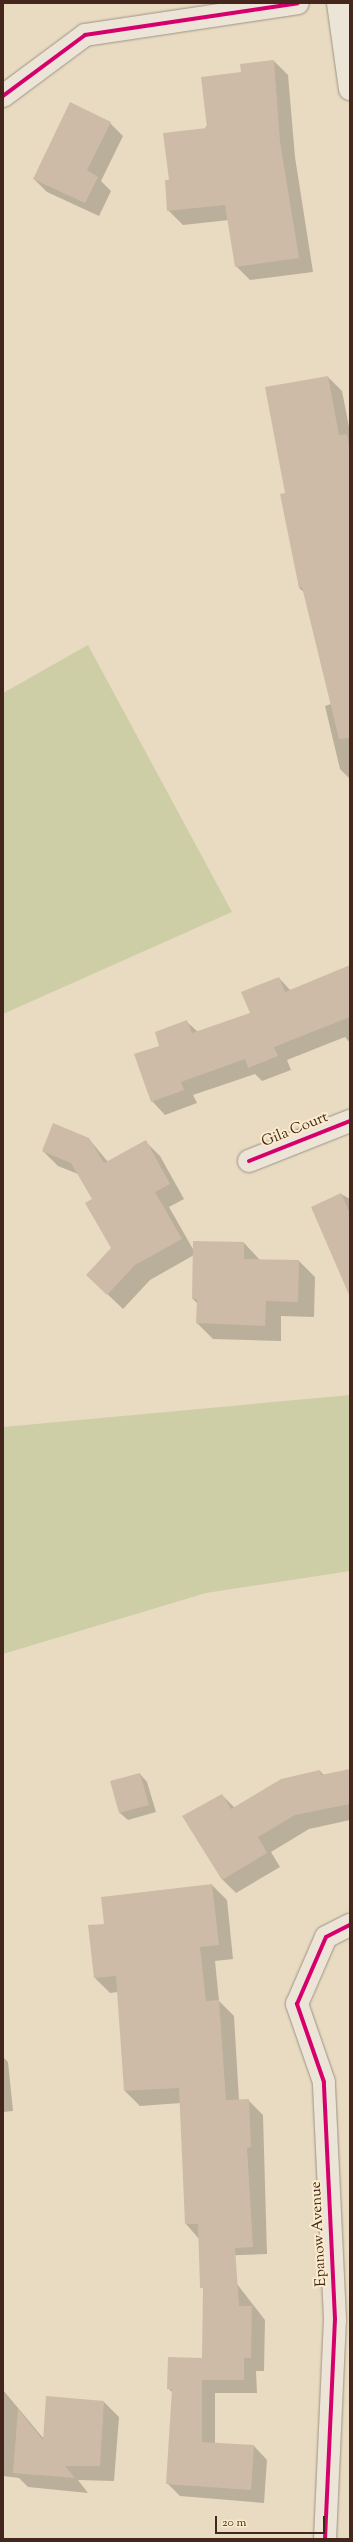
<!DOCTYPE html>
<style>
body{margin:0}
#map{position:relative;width:353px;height:2542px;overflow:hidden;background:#e8dbc1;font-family:"Sorts Mill Goudy",serif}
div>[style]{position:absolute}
.green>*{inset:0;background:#cecea6}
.shadow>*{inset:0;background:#0003}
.building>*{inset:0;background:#cebba7}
.roads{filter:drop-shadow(0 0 1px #9e9383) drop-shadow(0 0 1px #9e9383)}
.minor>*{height:22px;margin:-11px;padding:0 11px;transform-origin:11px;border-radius:11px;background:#ebe4d7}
.cycleway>*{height:4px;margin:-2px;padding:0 2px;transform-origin:2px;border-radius:2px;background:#d6006c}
span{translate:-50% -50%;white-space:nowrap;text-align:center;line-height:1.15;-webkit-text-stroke:4px #faebcc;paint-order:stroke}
.street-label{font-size:15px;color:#45261c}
.frame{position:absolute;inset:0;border:4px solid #45261c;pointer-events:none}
.scale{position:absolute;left:215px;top:2516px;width:110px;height:18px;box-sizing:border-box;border:2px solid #45261c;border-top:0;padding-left:5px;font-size:12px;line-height:14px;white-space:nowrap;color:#45261c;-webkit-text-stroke:3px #faebcc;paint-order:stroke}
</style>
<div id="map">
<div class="green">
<div style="clip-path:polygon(88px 645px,232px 912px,3px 1014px,3px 693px)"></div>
<div style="clip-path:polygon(350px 1395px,350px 1571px,206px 1593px,3px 1654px,3px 1427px)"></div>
</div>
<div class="shadow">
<div style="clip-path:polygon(274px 61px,288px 75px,295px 157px,313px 272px,250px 280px,236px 266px,229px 220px,183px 225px,168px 210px,170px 181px,242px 73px)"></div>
<div style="clip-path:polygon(110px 123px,123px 136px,101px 181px,111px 191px,99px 216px,47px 192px,34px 179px)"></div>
<div style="clip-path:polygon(328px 377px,342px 391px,350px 432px,350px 779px,340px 769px,325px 706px,331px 704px,305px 593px,299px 588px,286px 494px)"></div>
<div style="clip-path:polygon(350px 966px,350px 1043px,345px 1037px,287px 1060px,291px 1070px,262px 1081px,255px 1074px,193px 1095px,197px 1103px,165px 1115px,152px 1101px,161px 1046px,187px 1022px,198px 1032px,251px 1014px,279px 978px,291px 991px)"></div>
<div style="clip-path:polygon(89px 1139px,108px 1162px,145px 1141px,160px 1156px,184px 1199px,169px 1207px,194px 1251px,244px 1243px,260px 1260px,299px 1261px,315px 1277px,314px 1317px,281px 1316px,281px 1341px,213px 1339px,197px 1323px,198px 1304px,193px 1299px,194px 1255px,150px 1280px,123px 1309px,102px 1289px,112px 1248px,93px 1199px,78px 1174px,58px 1166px,43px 1151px)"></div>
<div style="clip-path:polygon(341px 1194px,350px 1199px,350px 1263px)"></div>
<div style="clip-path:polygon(350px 1770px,350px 1820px,309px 1829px,271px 1852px,280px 1867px,236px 1893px,222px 1879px,222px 1795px,235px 1808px,320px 1771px,324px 1775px)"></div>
<div style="clip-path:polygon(140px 1774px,147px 1782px,156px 1812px,128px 1820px,120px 1813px)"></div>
<div style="clip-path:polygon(212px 1885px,227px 1900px,233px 1959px,215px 1961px,219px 2001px,234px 2016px,239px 2100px,248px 2100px,263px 2115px,267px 2254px,214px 2256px,186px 2224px,181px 2103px,140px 2106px,125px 2091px,118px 1992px,110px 1993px,95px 1978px,89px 1926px,105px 1925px)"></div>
<div style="clip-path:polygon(3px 2057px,8px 2062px,13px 2111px,3px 2112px)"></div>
<div style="clip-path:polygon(237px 2284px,265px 2320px,264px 2371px,256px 2371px,257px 2393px,215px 2393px,215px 2444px,254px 2446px,267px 2460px,264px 2503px,180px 2496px,167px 2483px,173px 2393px,168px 2388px,203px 2359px)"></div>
<div style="clip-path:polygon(3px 2390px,44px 2439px,47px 2397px,104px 2402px,119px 2417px,114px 2481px,78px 2480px,88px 2493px,28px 2487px,19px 2478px,3px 2476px)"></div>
</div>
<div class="building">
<div style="clip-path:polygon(274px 60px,280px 142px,299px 258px,235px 267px,225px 205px,167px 211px,165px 180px,169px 180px,163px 133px,207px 128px,201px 77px,241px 72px,240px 64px)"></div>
<div style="clip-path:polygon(70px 102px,111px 122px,87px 170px,98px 177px,85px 203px,33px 179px)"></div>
<div style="clip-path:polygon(328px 376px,339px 435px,347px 434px,350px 452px,350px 738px,339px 739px,302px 587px,299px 588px,280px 494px,285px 493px,265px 387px)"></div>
<div style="clip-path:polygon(350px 965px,350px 1017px,274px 1047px,278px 1056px,248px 1068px,245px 1059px,181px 1082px,184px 1090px,151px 1102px,134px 1054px,159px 1046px,155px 1032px,187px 1020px,192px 1033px,250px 1013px,241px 992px,279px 977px,285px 992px)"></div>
<div style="clip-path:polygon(53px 1123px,89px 1138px,104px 1163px,146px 1140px,170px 1184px,155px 1192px,182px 1239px,135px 1265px,107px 1295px,86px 1275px,111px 1248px,85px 1203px,92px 1199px,71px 1163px,42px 1151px)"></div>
<div style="clip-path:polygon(341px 1193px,350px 1214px,350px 1297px,311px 1207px)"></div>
<div style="clip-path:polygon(193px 1241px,244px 1242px,244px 1259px,299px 1260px,298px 1302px,266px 1301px,265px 1326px,196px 1323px,197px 1299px,192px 1299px)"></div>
<div style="clip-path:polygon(350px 1769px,350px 1804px,295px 1815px,258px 1837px,267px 1853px,222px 1880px,182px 1816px,222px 1794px,231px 1809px,281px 1779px,320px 1770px,321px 1775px)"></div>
<div style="clip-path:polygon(140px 1773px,149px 1805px,119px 1813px,110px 1781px)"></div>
<div style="clip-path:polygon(212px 1884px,219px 1945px,200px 1947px,206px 2001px,219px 2000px,226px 2100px,249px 2099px,251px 2147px,247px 2148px,253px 2247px,235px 2248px,239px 2306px,252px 2306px,251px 2358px,244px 2358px,244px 2380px,202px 2380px,202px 2442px,254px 2445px,251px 2490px,166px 2484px,172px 2389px,167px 2389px,168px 2357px,202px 2358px,203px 2288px,200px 2288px,198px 2224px,185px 2224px,179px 2088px,124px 2091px,116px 1976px,94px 1978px,88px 1925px,104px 1924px,101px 1897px)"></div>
<div style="clip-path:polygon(46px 2396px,104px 2401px,100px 2466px,65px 2466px,75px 2478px,13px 2473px,18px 2409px,43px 2440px)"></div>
</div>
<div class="roads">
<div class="minor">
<div style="left:338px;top:3px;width:87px;rotate:82.1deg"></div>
<div style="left:3px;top:96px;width:102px;rotate:-36.6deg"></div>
<div style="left:85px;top:35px;width:215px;rotate:-8.5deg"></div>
<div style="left:249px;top:1161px;width:109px;rotate:-21.6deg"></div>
<div style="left:325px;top:2539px;width:220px;rotate:-87.4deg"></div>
<div style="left:335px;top:2319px;width:237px;rotate:-92.7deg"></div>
<div style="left:324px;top:2082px;width:83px;rotate:-109.1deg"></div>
<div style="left:297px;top:2004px;width:73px;rotate:-66.6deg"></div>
<div style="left:326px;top:1937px;width:27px;rotate:-27deg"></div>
</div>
</div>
<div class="cycleway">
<div style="left:3px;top:96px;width:102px;rotate:-36.6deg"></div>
<div style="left:85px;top:35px;width:215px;rotate:-8.5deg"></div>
<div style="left:249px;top:1161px;width:109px;rotate:-21.6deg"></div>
<div style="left:325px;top:2539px;width:220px;rotate:-87.4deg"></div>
<div style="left:335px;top:2319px;width:237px;rotate:-92.7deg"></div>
<div style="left:324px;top:2082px;width:83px;rotate:-109.1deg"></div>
<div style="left:297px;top:2004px;width:73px;rotate:-66.6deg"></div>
<div style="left:326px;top:1937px;width:27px;rotate:-27deg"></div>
</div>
<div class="street-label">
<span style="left:295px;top:1130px;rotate:-22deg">Gila Court</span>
<span style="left:319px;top:2234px;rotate:-93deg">Epanow Avenue</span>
</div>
<div class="frame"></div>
<div class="scale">20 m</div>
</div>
